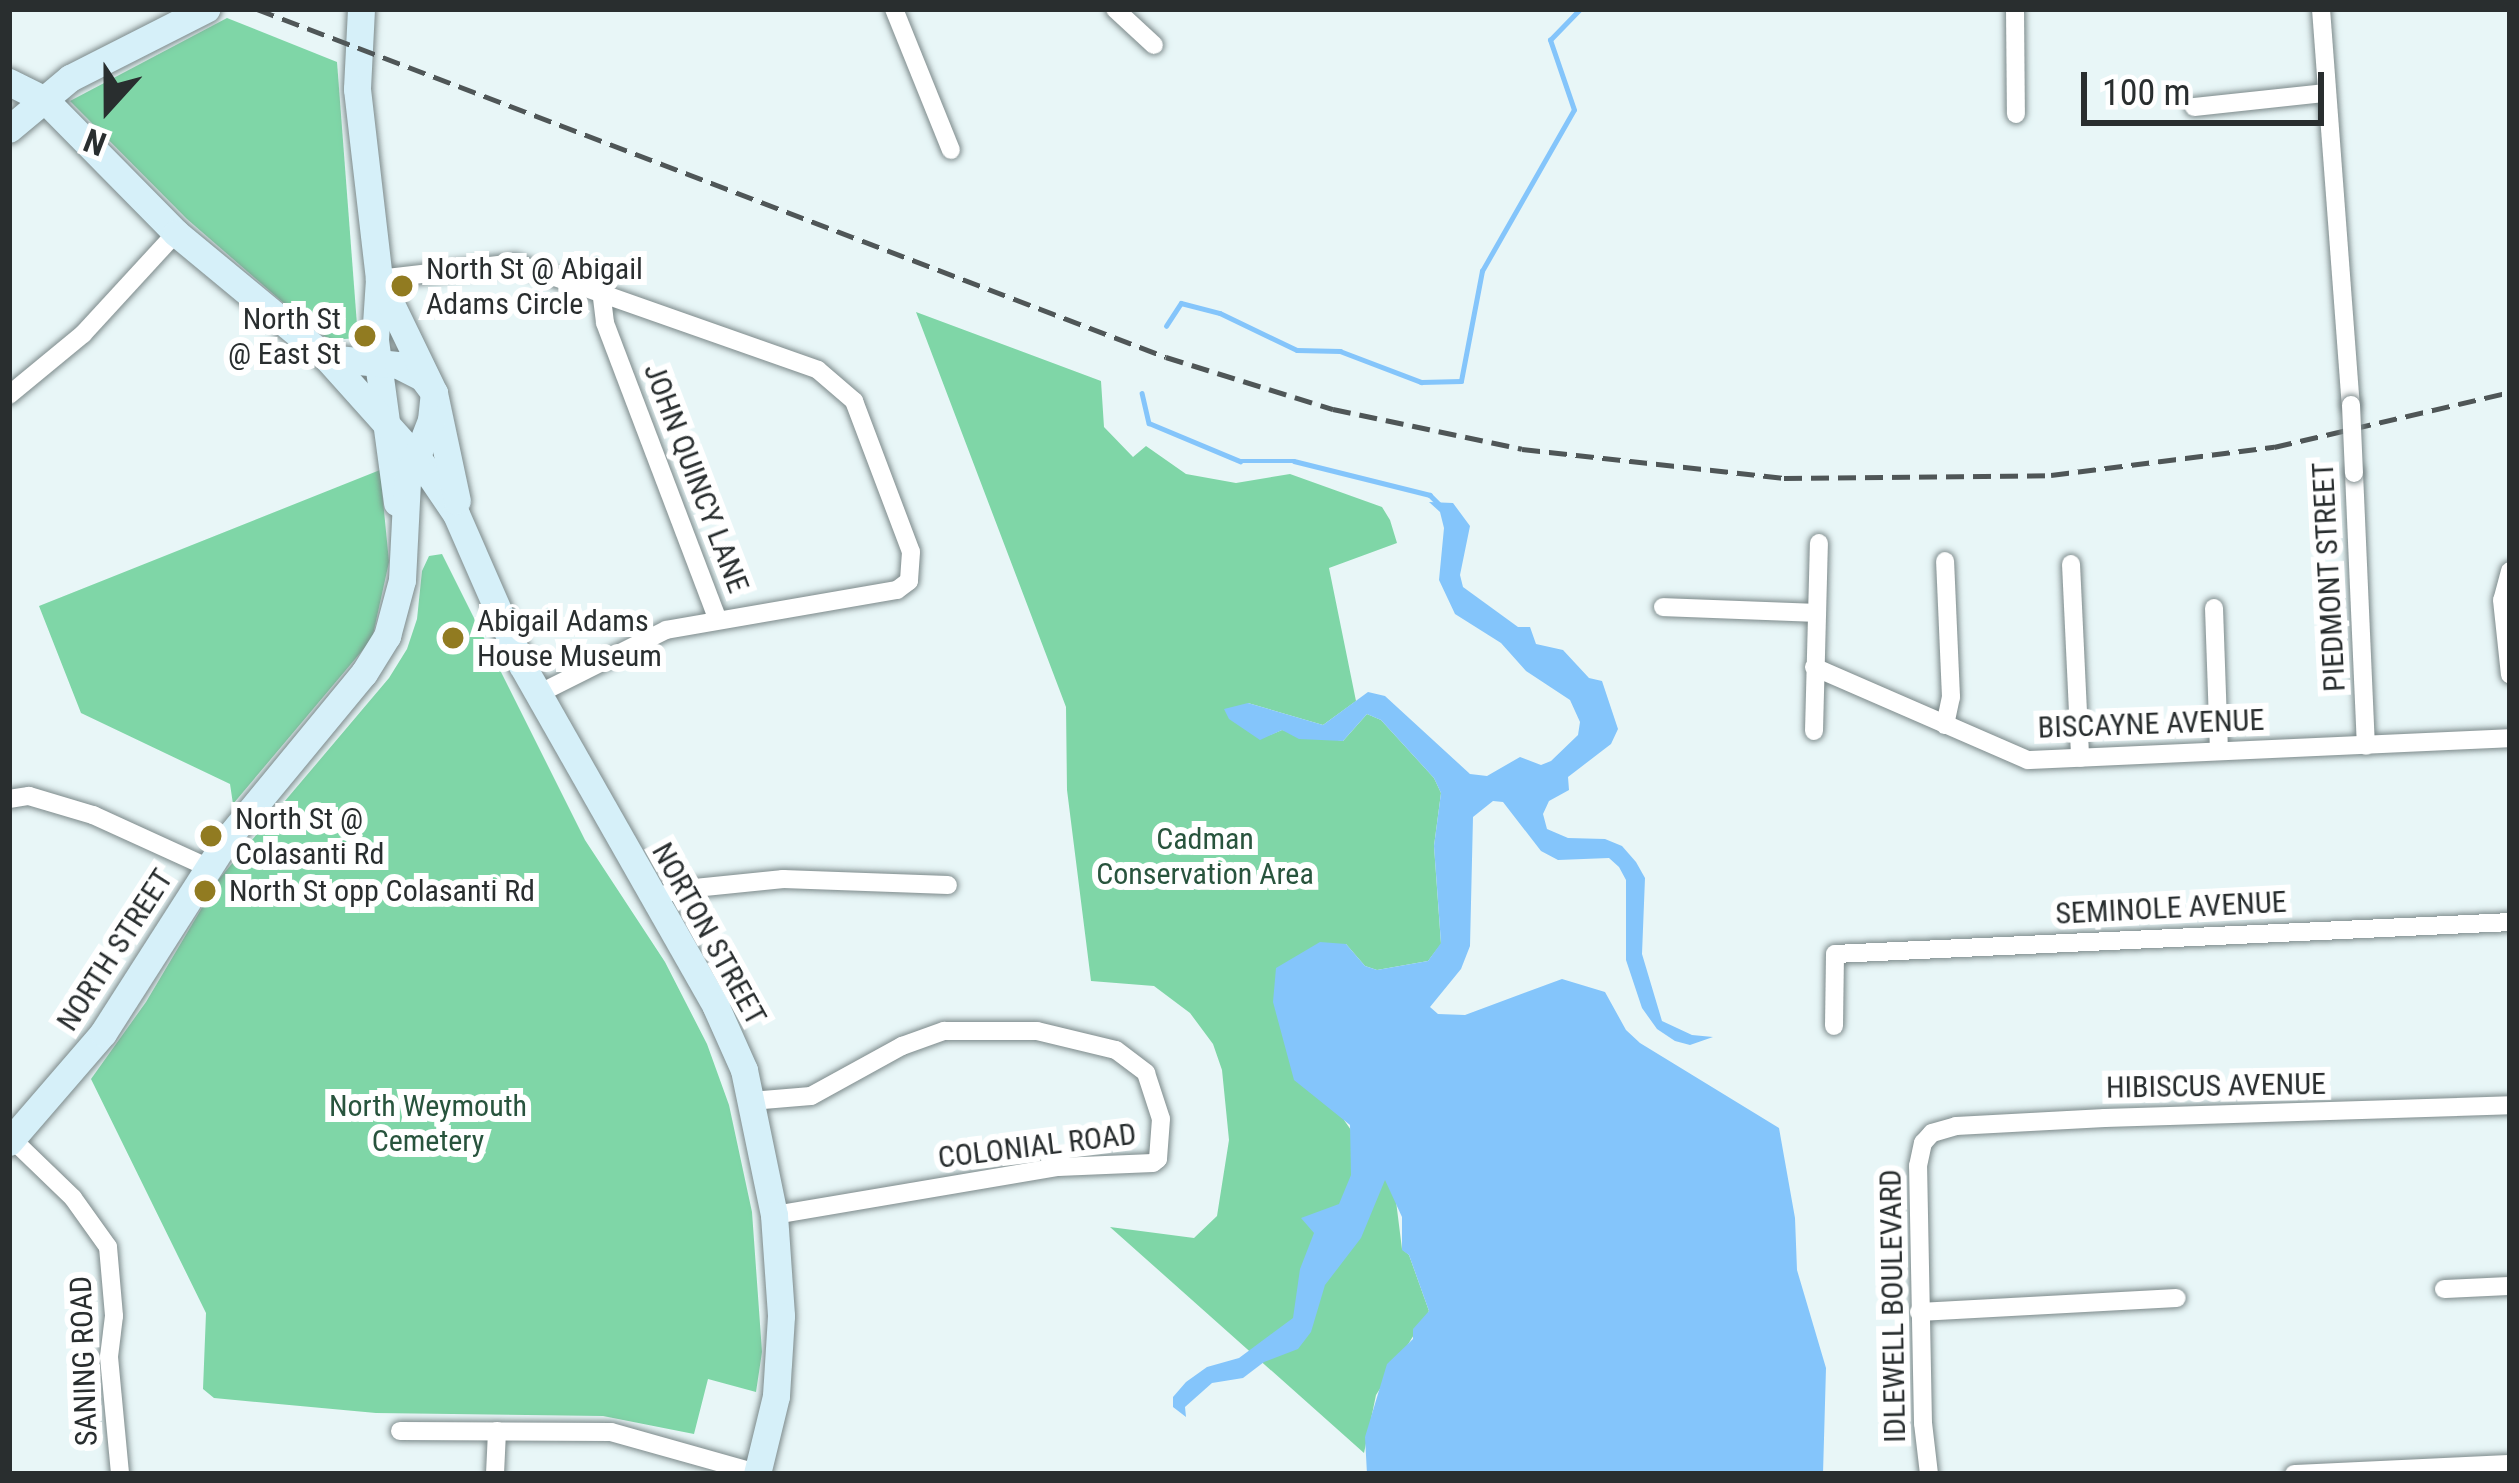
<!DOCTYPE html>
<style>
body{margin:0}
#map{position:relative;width:2519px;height:1483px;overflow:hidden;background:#e8f6f7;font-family:"Roboto Condensed",sans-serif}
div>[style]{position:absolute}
.green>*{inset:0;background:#7fd6a7}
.water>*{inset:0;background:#84c5fb}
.stream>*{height:4.5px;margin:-2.25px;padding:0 2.25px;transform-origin:2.25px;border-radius:2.25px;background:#84c5fb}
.roads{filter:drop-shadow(0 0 3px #7c898a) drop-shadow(0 0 3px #7c898a)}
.street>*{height:18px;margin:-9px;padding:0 9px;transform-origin:9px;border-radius:9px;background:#fff}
.secondary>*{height:27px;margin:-13.5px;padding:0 13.5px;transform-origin:13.5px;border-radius:13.5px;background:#d6f0f9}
.rail>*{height:4.5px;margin-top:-2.25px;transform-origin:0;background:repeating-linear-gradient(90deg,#4f5657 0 18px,transparent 0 27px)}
.bridges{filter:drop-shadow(0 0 3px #7c898a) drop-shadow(0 0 3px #7c898a)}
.street-bridge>*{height:18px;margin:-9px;padding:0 9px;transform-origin:9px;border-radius:9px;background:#fff}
.dots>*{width:33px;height:33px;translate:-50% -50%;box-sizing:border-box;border:6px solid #fff;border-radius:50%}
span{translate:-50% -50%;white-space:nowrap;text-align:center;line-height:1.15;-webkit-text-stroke:12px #fff;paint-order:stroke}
.poi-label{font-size:30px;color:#292e2f}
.left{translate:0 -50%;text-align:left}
.right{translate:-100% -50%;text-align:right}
.street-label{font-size:30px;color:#292e2f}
.park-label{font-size:30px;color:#28543d}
.frame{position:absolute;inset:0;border:12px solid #292e2f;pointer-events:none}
.north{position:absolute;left:48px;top:48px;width:120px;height:120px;-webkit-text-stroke:9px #fff;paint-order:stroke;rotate:201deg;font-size:33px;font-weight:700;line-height:48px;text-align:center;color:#292e2f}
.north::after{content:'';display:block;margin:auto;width:42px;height:54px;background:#292e2f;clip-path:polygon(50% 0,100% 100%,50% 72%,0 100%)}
.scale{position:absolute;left:2081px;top:72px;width:243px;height:54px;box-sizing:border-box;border:6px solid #292e2f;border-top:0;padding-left:15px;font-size:36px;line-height:42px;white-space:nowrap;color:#292e2f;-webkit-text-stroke:9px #fff;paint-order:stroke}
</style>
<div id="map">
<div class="green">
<div style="clip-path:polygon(227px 18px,337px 62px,358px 338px,331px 340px,316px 331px,187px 219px,70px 101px)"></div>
<div style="clip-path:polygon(916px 312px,1101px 381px,1104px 427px,1133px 457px,1146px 446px,1186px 474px,1236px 483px,1290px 474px,1382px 507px,1390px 520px,1397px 543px,1329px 568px,1356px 701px,1323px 725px,1248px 703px,1260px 739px,1282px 730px,1343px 741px,1367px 714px,1381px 720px,1434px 778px,1441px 793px,1434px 846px,1441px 944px,1428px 961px,1377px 970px,1365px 966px,1346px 944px,1344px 1120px,1395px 1193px,1402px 1249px,1409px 1255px,1429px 1311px,1376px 1395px,1364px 1453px,1110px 1227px,1194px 1238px,1217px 1216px,1229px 1140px,1222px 1070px,1213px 1044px,1190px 1013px,1154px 986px,1091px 981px,1067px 790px,1066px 707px)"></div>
<div style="clip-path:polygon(380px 470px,389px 562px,372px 639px,233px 804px,230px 784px,81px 713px,39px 606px)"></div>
<div style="clip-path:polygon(442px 554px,585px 840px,665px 962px,707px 1044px,729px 1105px,752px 1212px,762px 1352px,756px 1392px,708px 1379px,694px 1434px,603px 1416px,376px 1413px,214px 1398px,203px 1389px,206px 1313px,91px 1079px,146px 1002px,219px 879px,389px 678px,407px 649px,417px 619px,422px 571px,429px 556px)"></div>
</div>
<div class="water">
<div style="clip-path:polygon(1429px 502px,1453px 503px,1470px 526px,1460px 575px,1463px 587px,1518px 627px,1530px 627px,1536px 644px,1563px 650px,1589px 678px,1602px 681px,1618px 729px,1611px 744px,1568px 777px,1569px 790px,1549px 801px,1543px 814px,1547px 829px,1568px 838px,1605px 839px,1622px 846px,1636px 862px,1645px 878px,1642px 954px,1662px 1021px,1692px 1035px,1713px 1037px,1690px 1045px,1675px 1041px,1657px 1029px,1642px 1008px,1626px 960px,1626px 880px,1619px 867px,1609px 858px,1558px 860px,1541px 851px,1503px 802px,1493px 801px,1473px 817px,1470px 946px,1461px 969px,1430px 1007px,1438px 1014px,1465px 1015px,1562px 979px,1605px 992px,1626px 1030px,1640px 1043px,1779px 1128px,1795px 1218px,1797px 1270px,1826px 1368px,1823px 1474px,1367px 1474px,1365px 1437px,1387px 1364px,1413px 1339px,1413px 1329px,1429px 1311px,1409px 1255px,1402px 1250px,1402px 1217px,1385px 1180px,1361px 1238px,1325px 1285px,1311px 1332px,1298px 1349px,1264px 1362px,1243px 1378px,1212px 1383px,1185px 1407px,1186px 1417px,1173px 1407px,1173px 1397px,1186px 1382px,1207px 1367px,1239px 1358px,1293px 1318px,1300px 1269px,1314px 1233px,1301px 1218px,1339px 1204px,1351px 1175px,1350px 1125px,1294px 1080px,1273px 1002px,1276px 968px,1320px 942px,1346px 944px,1365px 966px,1377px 970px,1428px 961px,1441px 943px,1434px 846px,1441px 793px,1434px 778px,1381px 720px,1367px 714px,1343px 741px,1299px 739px,1282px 730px,1260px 740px,1229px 719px,1224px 709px,1248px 703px,1323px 725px,1368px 692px,1385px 696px,1470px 774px,1487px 776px,1520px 757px,1541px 765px,1551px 761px,1578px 735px,1580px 722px,1570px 700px,1526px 671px,1501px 643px,1455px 614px,1439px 580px,1444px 528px,1440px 512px)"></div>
</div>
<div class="stream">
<div style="left:1166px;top:326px;width:27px;rotate:-57deg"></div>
<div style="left:1181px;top:303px;width:40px;rotate:14.4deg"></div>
<div style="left:1220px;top:313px;width:85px;rotate:25.7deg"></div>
<div style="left:1297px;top:350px;width:43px;rotate:1.3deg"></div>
<div style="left:1340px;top:351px;width:87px;rotate:20.9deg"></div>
<div style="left:1421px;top:382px;width:40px;rotate:-1.4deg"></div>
<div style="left:1461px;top:381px;width:112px;rotate:-79.2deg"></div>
<div style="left:1482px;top:271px;width:185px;rotate:-60.3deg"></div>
<div style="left:1574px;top:110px;width:74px;rotate:-108.9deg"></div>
<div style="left:1550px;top:40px;width:43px;rotate:-45.9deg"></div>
<div style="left:1142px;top:393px;width:31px;rotate:77deg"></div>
<div style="left:1149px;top:423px;width:99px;rotate:22.7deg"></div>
<div style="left:1240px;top:461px;width:54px"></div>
<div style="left:1294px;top:461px;width:140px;rotate:14deg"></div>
<div style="left:1430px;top:495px;width:13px;rotate:45deg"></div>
</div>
<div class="roads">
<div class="street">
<div style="left:894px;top:9px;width:152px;rotate:68deg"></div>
<div style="left:1115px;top:9px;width:53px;rotate:42.7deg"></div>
<div style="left:2015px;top:9px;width:105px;rotate:89.5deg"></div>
<div style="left:2321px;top:9px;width:397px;rotate:85.7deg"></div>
<div style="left:2194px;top:107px;width:133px;rotate:-6.1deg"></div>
<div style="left:379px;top:279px;width:137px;rotate:-6.7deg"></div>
<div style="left:515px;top:263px;width:321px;rotate:19.4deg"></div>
<div style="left:818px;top:370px;width:48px;rotate:40.7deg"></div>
<div style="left:854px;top:401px;width:161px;rotate:69.3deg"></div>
<div style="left:911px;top:552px;width:29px;rotate:94deg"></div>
<div style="left:909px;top:581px;width:15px;rotate:143deg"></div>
<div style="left:897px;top:590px;width:234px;rotate:170.2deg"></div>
<div style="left:666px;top:630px;width:143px;rotate:153.4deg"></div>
<div style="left:601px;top:290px;width:33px;rotate:83deg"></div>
<div style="left:605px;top:323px;width:316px;rotate:69.2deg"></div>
<div style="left:9px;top:395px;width:96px;rotate:-39.5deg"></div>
<div style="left:83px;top:334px;width:137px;rotate:-47.4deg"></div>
<div style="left:2354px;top:473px;width:273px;rotate:87.5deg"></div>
<div style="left:2071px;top:564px;width:194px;rotate:87.3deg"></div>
<div style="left:2510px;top:571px;width:30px;rotate:105deg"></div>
<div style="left:2502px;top:600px;width:75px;rotate:83.9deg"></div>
<div style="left:1663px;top:607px;width:153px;rotate:2.2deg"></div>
<div style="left:2214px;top:608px;width:143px;rotate:88deg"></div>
<div style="left:1814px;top:667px;width:233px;rotate:23.5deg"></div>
<div style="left:2028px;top:760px;width:483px;rotate:-2.6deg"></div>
<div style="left:1945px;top:725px;width:29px;rotate:-78deg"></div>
<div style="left:1951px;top:697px;width:136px;rotate:-92.5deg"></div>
<div style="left:1814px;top:731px;width:188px;rotate:-88.5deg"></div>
<div style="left:9px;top:799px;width:20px;rotate:-9deg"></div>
<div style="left:29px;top:796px;width:67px;rotate:16.5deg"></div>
<div style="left:93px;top:815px;width:125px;rotate:24.5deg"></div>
<div style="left:652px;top:900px;width:25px;rotate:-23deg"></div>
<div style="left:675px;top:890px;width:109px;rotate:-5.8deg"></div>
<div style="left:783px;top:879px;width:165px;rotate:2.1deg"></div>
<div style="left:1834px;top:1026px;width:72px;rotate:-89.2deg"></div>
<div style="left:1835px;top:954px;width:676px;rotate:-2.71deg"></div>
<div style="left:751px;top:1101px;width:60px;rotate:-4.8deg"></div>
<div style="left:811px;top:1096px;width:104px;rotate:-28.8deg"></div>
<div style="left:902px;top:1046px;width:45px;rotate:-19.7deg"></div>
<div style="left:944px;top:1031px;width:93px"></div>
<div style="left:1037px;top:1031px;width:81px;rotate:13.5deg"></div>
<div style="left:1116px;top:1050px;width:38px;rotate:37deg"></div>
<div style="left:1146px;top:1073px;width:48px;rotate:71.9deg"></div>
<div style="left:1161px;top:1119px;width:40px;rotate:94.3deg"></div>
<div style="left:1158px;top:1159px;width:6px;rotate:141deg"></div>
<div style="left:1153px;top:1163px;width:95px;rotate:177.6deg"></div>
<div style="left:1058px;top:1167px;width:288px;rotate:170.4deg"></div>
<div style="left:12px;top:1139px;width:85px;rotate:44deg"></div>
<div style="left:73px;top:1198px;width:60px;rotate:54.5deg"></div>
<div style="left:108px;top:1247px;width:69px;rotate:85deg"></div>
<div style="left:114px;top:1316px;width:41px;rotate:97deg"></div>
<div style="left:109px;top:1357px;width:118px;rotate:84.6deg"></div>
<div style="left:2444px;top:1289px;width:66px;rotate:-2.6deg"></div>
<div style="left:1919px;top:1312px;width:258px;rotate:-3.1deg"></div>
<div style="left:400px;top:1431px;width:211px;rotate:0.3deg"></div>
<div style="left:611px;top:1432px;width:152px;rotate:15.7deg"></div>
<div style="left:495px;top:1474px;width:43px;rotate:-87.3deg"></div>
<div style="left:1929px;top:1474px;width:51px;rotate:-96.7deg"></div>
<div style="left:1923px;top:1423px;width:257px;rotate:-91.1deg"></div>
<div style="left:1918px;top:1166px;width:24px;rotate:-78deg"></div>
<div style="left:1923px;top:1143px;width:13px;rotate:-48deg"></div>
<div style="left:1932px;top:1133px;width:25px;rotate:-16deg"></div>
<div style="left:1956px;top:1126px;width:149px;rotate:-3.1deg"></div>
<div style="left:2105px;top:1118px;width:405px;rotate:-1.8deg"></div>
<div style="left:2294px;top:1474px;width:216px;rotate:-2.7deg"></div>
</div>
<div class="secondary">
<div style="left:361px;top:9px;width:80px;rotate:92.9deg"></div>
<div style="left:357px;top:89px;width:191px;rotate:83.4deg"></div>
<div style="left:379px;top:279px;width:61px;rotate:93.8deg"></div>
<div style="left:375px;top:340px;width:164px;rotate:82.3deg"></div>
<div style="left:9px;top:82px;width:40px;rotate:26.6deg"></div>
<div style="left:45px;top:100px;width:187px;rotate:45.4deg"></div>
<div style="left:176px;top:233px;width:196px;rotate:39.6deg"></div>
<div style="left:327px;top:358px;width:142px;rotate:48.1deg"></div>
<div style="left:422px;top:464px;width:60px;rotate:55.8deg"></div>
<div style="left:456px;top:514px;width:165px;rotate:66.4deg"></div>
<div style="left:522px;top:665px;width:393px;rotate:60.4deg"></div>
<div style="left:716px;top:1007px;width:69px;rotate:66deg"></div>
<div style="left:744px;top:1070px;width:148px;rotate:78.3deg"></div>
<div style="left:774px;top:1215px;width:101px;rotate:86deg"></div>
<div style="left:781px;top:1316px;width:80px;rotate:93.6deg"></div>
<div style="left:776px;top:1396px;width:80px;rotate:103.7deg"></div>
<div style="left:9px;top:129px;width:80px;rotate:-39.9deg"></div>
<div style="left:70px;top:78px;width:153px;rotate:-26.9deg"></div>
<div style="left:327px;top:358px;width:71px;rotate:5.6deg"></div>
<div style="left:398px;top:365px;width:27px;rotate:27deg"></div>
<div style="left:422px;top:377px;width:20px;rotate:53deg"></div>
<div style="left:434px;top:393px;width:110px;rotate:78deg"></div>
<div style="left:9px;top:1142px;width:144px;rotate:-49.2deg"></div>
<div style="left:103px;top:1033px;width:230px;rotate:-57.4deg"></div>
<div style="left:227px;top:839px;width:215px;rotate:-50.5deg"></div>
<div style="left:364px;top:673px;width:44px;rotate:-58.1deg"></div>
<div style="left:387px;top:636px;width:58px;rotate:-75deg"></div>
<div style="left:402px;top:580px;width:98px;rotate:-87.1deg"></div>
<div style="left:407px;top:482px;width:66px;rotate:-68.8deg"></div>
<div style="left:431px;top:420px;width:27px;rotate:-84deg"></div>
<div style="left:434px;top:393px;width:127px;rotate:-115.8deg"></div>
</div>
</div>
<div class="rail">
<div style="left:257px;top:9px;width:973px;rotate:20.95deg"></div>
<div style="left:1166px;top:357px;width:175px;rotate:17.3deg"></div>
<div style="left:1333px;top:409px;width:193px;rotate:11.9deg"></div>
<div style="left:1522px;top:449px;width:264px;rotate:6.3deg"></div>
<div style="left:1784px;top:478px;width:267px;rotate:-0.6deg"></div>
<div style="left:2051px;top:475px;width:225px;rotate:-7.2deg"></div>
<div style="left:2274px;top:447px;width:242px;rotate:-13.1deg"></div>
</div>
<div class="bridges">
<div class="street-bridge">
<div style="left:2351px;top:405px;width:68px;rotate:87.5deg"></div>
</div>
</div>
<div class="dots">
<div style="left:402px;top:286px;background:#917b21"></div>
<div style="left:365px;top:336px;background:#917b21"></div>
<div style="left:453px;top:638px;background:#917b21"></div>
<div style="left:211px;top:836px;background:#917b21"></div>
<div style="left:205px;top:891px;background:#917b21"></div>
</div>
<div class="poi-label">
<span class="left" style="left:426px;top:286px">North St @ Abigail<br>Adams Circle</span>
<span class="right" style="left:341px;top:336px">North St<br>@ East St</span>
<span class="left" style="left:477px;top:638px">Abigail Adams<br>House Museum</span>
<span class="left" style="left:235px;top:836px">North St @<br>Colasanti Rd</span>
<span class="left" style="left:229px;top:891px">North St opp Colasanti Rd</span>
</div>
<div class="street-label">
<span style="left:696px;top:478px;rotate:69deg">JOHN QUINCY LANE</span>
<span style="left:2329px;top:577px;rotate:-93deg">PIEDMONT STREET</span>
<span style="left:2151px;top:724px;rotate:-2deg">BISCAYNE AVENUE</span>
<span style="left:2171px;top:908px;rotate:-3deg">SEMINOLE AVENUE</span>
<span style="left:709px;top:934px;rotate:61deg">NORTON STREET</span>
<span style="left:115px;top:950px;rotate:-57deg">NORTH STREET</span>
<span style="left:2216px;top:1086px;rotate:-1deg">HIBISCUS AVENUE</span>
<span style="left:1037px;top:1146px;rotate:-7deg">COLONIAL ROAD</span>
<span style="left:1893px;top:1306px;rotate:-91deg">IDLEWELL BOULEVARD</span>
<span style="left:84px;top:1361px;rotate:-92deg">SANING ROAD</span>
</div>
<div class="park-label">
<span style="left:1205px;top:856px">Cadman<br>Conservation Area</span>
<span style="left:428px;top:1123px">North Weymouth<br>Cemetery</span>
</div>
<div class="frame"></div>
<div class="north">N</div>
<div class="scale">100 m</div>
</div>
